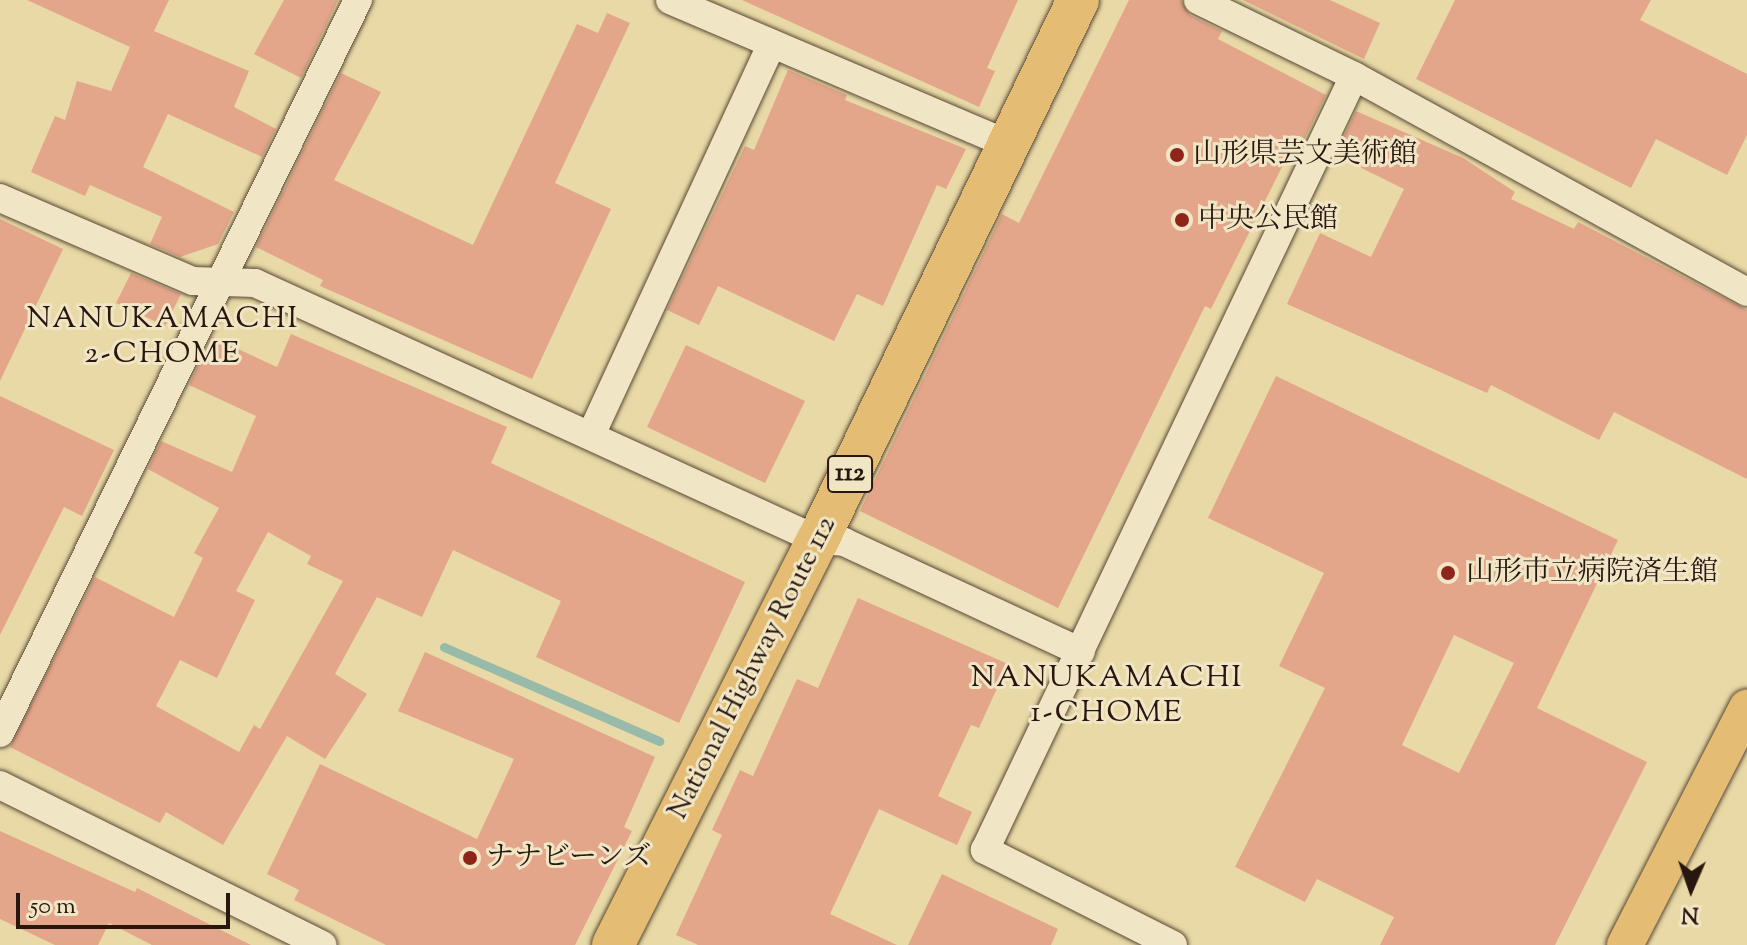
<!DOCTYPE html>
<meta charset="utf-8">
<style>
body{margin:0}
#map{position:relative;width:1747px;height:945px;overflow:hidden;background:#e8d9a6;font-family:"Sorts Mill Goudy","Noto Serif JP",serif}
div>[style]{position:absolute}
.stream>*{height:9px;margin:-4.5px;padding:0 4.5px;transform-origin:4.5px;border-radius:4.5px;background:#97baa9}
.building>*{inset:0;background:#e4a68a}
.roads{filter:drop-shadow(0 0 2px #594835) drop-shadow(0 0 2px #594835)}
.minor>*{height:28px;margin:-14px;padding:0 14px;transform-origin:14px;border-radius:14px;background:#f0e6c5}
.major>*{height:36px;margin:-18px;padding:0 18px;transform-origin:18px;border-radius:18px;background:#e4bc73}
.highway>*{height:42px;margin:-21px;padding:0 21px;transform-origin:21px;border-radius:21px;background:#e4bc73}
.dots>*{width:22px;height:22px;translate:-50% -50%;box-sizing:border-box;border:4px solid #f0e6c5;border-radius:50%}
span{translate:-50% -50%;white-space:nowrap;text-align:center;line-height:1.15;-webkit-text-stroke:6px #f0e6c5;paint-order:stroke}
.shield-label span{padding:2px 6px;background:#f0e6c5;border:2px solid;border-radius:6px;-webkit-text-stroke-width:0}
.shield-label{font-size:26px;color:#29170f;font-weight:700}
.poi-label{font-size:28px;color:#29170f}
.left{translate:0 -50%;text-align:left}
.street-label{font-size:28px;color:#29170f}
.neighbourhood-label{font-size:30px;color:#29170f;letter-spacing:2px}
.north{position:absolute;left:1651px;top:849px;width:80px;height:80px;-webkit-text-stroke:6px #f0e6c5;paint-order:stroke;rotate:182deg;font-size:22px;font-weight:700;line-height:32px;text-align:center;color:#29170f}
.north::after{content:'';display:block;margin:auto;width:28px;height:36px;background:#29170f;clip-path:polygon(50% 0,100% 100%,50% 72%,0 100%)}
.scale{position:absolute;left:16px;top:893px;width:214px;height:36px;box-sizing:border-box;border:4px solid #29170f;border-top:0;padding-left:10px;font-size:24px;line-height:28px;white-space:nowrap;color:#29170f;-webkit-text-stroke:6px #f0e6c5;paint-order:stroke}
</style>
<div id="map">
<div class="stream">
<div style="left:444px;top:647px;width:235px;rotate:23.6deg"></div>
</div>
<div class="building">
<div style="clip-path:polygon(27px 0,169px 0,154px 31px,249px 71px,234px 107px,276px 129px,262px 157px,168px 114px,143px 167px,234px 212px,218px 244px,180px 257px,150px 244px,162px 217px,90px 185px,85px 196px,31px 172px,55px 116px,65px 120px,77px 81px,111px 91px,130px 47px)"></div>
<div style="clip-path:polygon(284px 0,338px 0,301px 78px,254px 54px)"></div>
<div style="clip-path:polygon(742px 0,1018px 0,987px 68px,995px 71px,979px 107px)"></div>
<div style="clip-path:polygon(1129px 0,1181px 0,1190px 15px,1222px 31px,1218px 39px,1326px 95px,1296px 156px,1289px 153px,1211px 309px,1205px 306px,1058px 608px,860px 511px,1002px 214px,1019px 223px)"></div>
<div style="clip-path:polygon(1243px 0,1330px 0,1380px 23px,1364px 59px)"></div>
<div style="clip-path:polygon(1455px 0,1651px 0,1640px 20px,1747px 74px,1747px 135px,1727px 175px,1656px 139px,1631px 188px,1416px 79px)"></div>
<div style="clip-path:polygon(607px 13px,630px 23px,555px 183px,611px 209px,532px 379px,320px 286px,323px 280px,256px 247px,341px 73px,381px 92px,334px 180px,473px 245px,577px 24px,598px 33px)"></div>
<div style="clip-path:polygon(788px 70px,847px 95px,845px 100px,966px 149px,946px 189px,937px 185px,883px 306px,857px 294px,834px 341px,718px 286px,699px 325px,667px 310px,745px 146px,754px 150px)"></div>
<div style="clip-path:polygon(1356px 111px,1463px 158px,1515px 192px,1511px 199px,1574px 229px,1578px 222px,1747px 310px,1747px 479px,1614px 412px,1599px 440px,1491px 385px,1487px 393px,1287px 304px,1320px 233px,1371px 257px,1404px 189px,1335px 155px)"></div>
<div style="clip-path:polygon(0 219px,63px 249px,0 381px)"></div>
<div style="clip-path:polygon(131px 273px,181px 294px,165px 326px,116px 303px)"></div>
<div style="clip-path:polygon(evenodd,291px 334px,507px 427px,491px 463px,745px 582px,679px 723px,536px 657px,561px 601px,453px 550px,422px 617px,377px 597px,335px 674px,367px 694px,325px 759px,287px 736px,223px 845px,166px 812px,160px 823px,10px 747px,95px 577px,174px 617px,203px 558px,194px 553px,219px 508px,148px 469px,161px 441px,232px 472px,256px 416px,189px 385px,212px 337px,277px 367px,291px 334px,268px 532px,311px 556px,307px 564px,343px 581px,260px 729px,254px 725px,239px 752px,156px 706px,180px 660px,217px 678px,255px 600px,236px 591px,268px 532px)"></div>
<div style="clip-path:polygon(686px 345px,805px 401px,765px 483px,647px 427px)"></div>
<div style="clip-path:polygon(evenodd,1276px 376px,1618px 540px,1537px 708px,1647px 762px,1555px 945px,1380px 945px,1394px 917px,1317px 879px,1305px 902px,1235px 867px,1325px 688px,1279px 666px,1324px 573px,1208px 518px,1276px 376px,1454px 635px,1514px 663px,1459px 773px,1402px 745px,1454px 635px)"></div>
<div style="clip-path:polygon(0 396px,114px 450px,82px 516px,64px 507px,0 635px)"></div>
<div style="clip-path:polygon(858px 598px,1008px 664px,979px 728px,971px 725px,938px 796px,972px 812px,957px 845px,879px 809px,830px 914px,897px 945px,698px 945px,676px 935px,722px 835px,712px 830px,740px 770px,753px 776px,797px 679px,818px 688px)"></div>
<div style="clip-path:polygon(425px 652px,655px 757px,624px 827px,632px 831px,575px 945px,386px 945px,294px 900px,299px 890px,267px 874px,320px 764px,477px 839px,514px 759px,398px 711px)"></div>
<div style="clip-path:polygon(0 831px,135px 892px,137px 888px,251px 945px,152px 945px,109px 923px,98px 945px,55px 945px,0 919px)"></div>
<div style="clip-path:polygon(942px 874px,1058px 929px,1051px 945px,908px 945px)"></div>
</div>
<div class="roads">
<div class="minor">
<div style="left:670px;top:0;width:365px;rotate:23.1deg"></div>
<div style="left:1198px;top:0;width:174px;rotate:26deg"></div>
<div style="left:1354px;top:76px;width:448px;rotate:28.8deg"></div>
<div style="left:0;top:198px;width:210px;rotate:23.3deg"></div>
<div style="left:193px;top:281px;width:62px;rotate:1.8deg"></div>
<div style="left:255px;top:283px;width:619px;rotate:24.54deg"></div>
<div style="left:818px;top:540px;width:26px;rotate:4deg"></div>
<div style="left:844px;top:542px;width:261px;rotate:24.9deg"></div>
<div style="left:591px;top:435px;width:431px;rotate:-65.2deg"></div>
<div style="left:0;top:733px;width:816px;rotate:-63.97deg"></div>
<div style="left:0;top:785px;width:360px;rotate:26.4deg"></div>
<div style="left:1173px;top:945px;width:211px;rotate:-153.2deg"></div>
<div style="left:985px;top:850px;width:857px;rotate:-64.51deg"></div>
</div>
<div class="major">
<div style="left:1625px;top:945px;width:267px;rotate:-62.8deg"></div>
</div>
<div class="highway">
<div style="left:613px;top:945px;width:454px;rotate:-63.2deg"></div>
<div style="left:818px;top:540px;width:599px;rotate:-64.29deg"></div>
</div>
</div>
<div class="dots">
<div style="left:1177px;top:155px;background:#8f2418"></div>
<div style="left:1182px;top:220px;background:#8f2418"></div>
<div style="left:1448px;top:573px;background:#8f2418"></div>
<div style="left:470px;top:858px;background:#8f2418"></div>
</div>
<div class="shield-label">
<span style="left:850px;top:474px">112</span>
</div>
<div class="poi-label">
<span class="left" style="left:1193px;top:155px">山形県芸文美術館</span>
<span class="left" style="left:1198px;top:220px">中央公民館</span>
<span class="left" style="left:1466px;top:573px">山形市立病院済生館</span>
<span class="left" style="left:486px;top:858px">ナナビーンズ</span>
</div>
<div class="street-label">
<span style="left:753px;top:668px;rotate:-63deg">National Highway Route 112</span>
</div>
<div class="neighbourhood-label">
<span style="left:163px;top:337px">NANUKAMACHI<br>2-CHOME</span>
<span style="left:1107px;top:696px">NANUKAMACHI<br>1-CHOME</span>
</div>
<div class="north">N</div>
<div class="scale">50 m</div>
</div>
